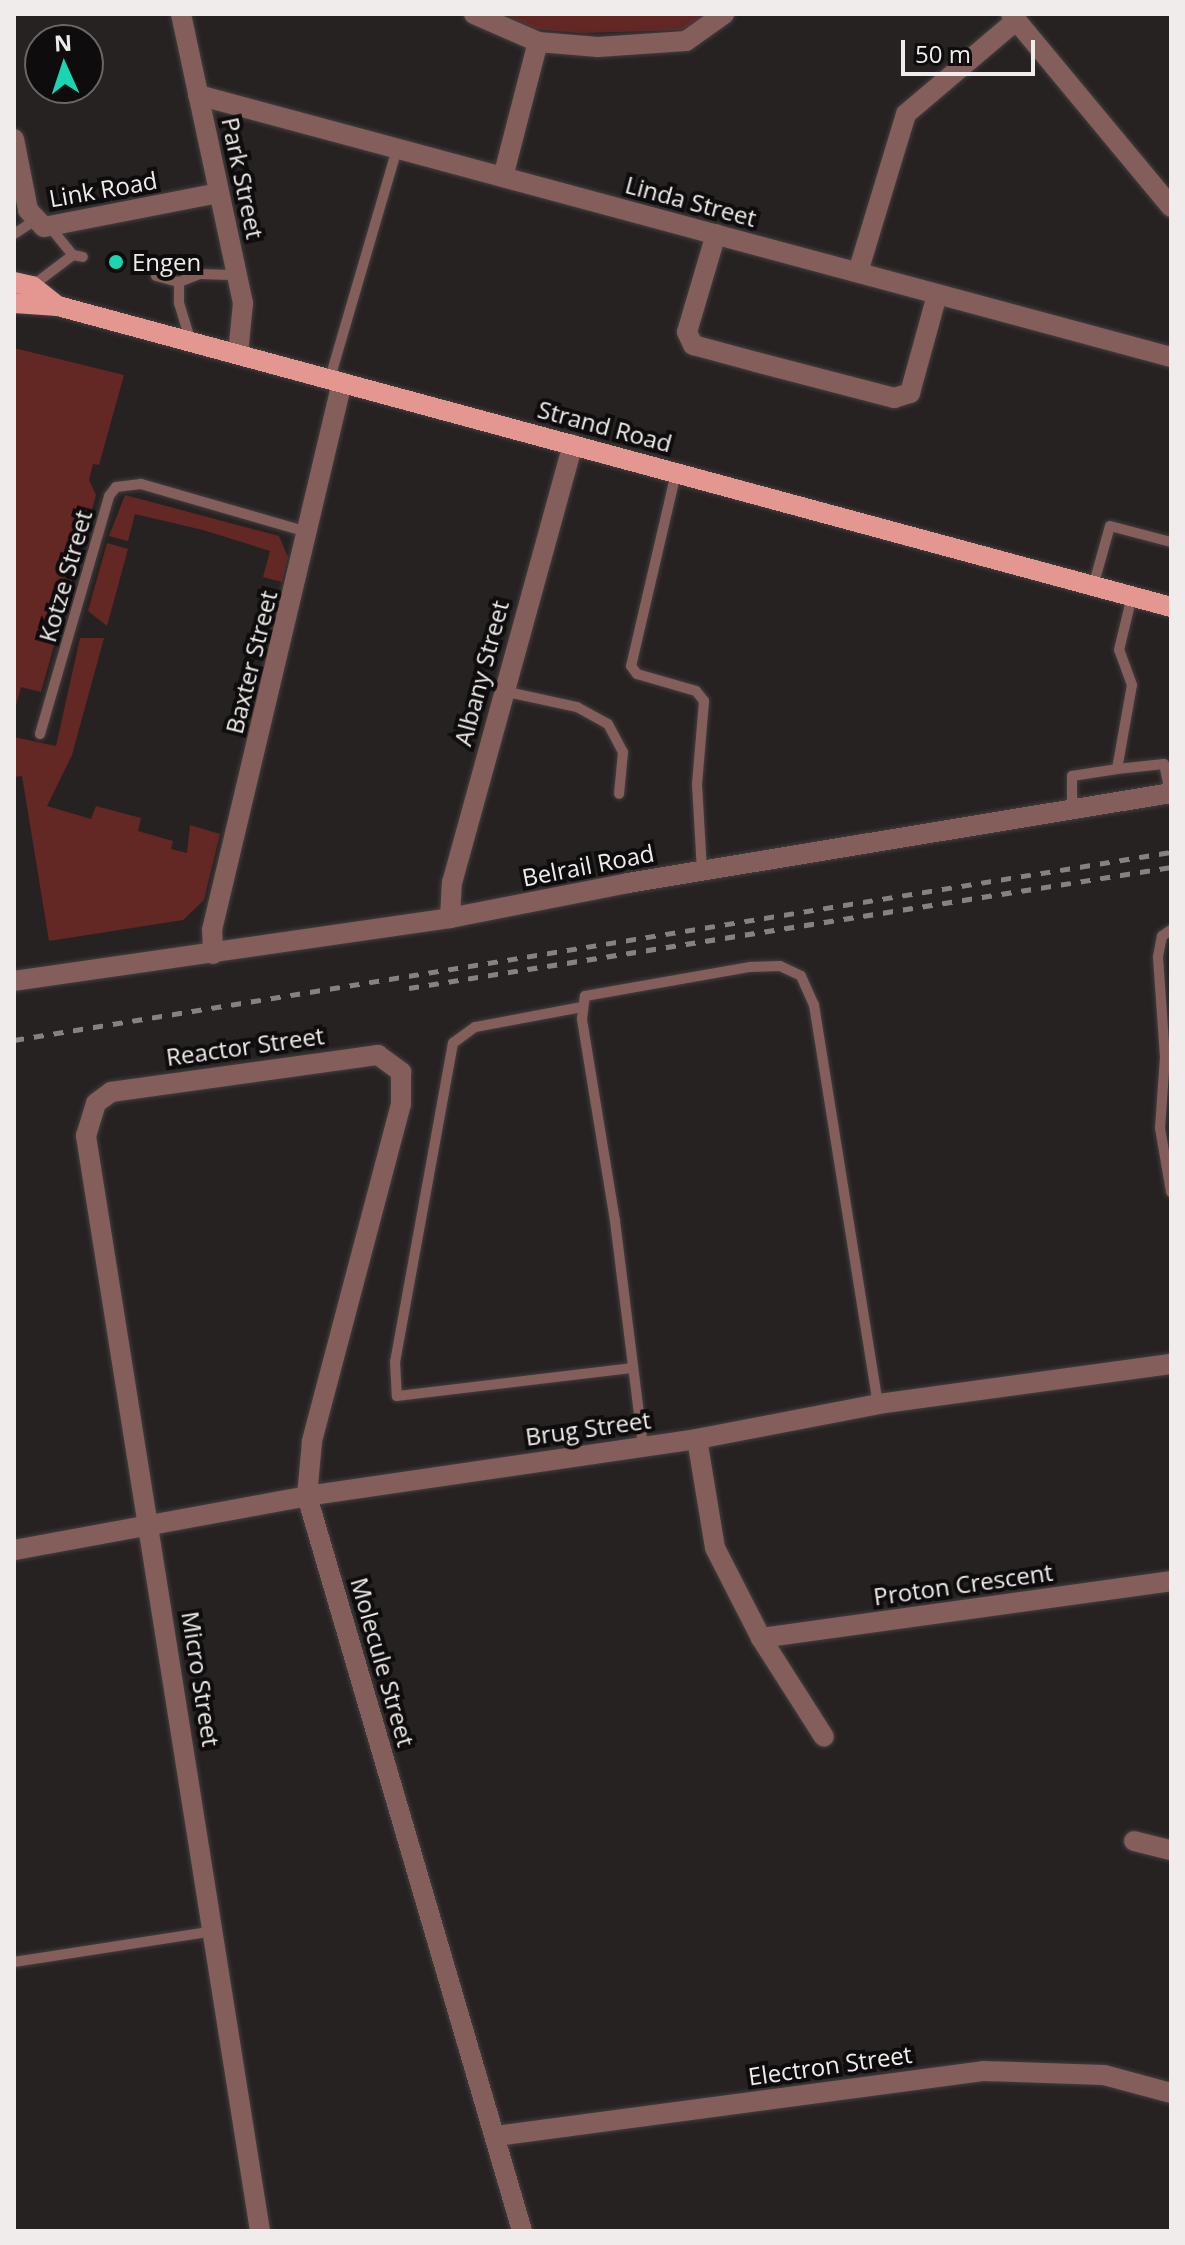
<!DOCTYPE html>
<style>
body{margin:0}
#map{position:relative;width:1185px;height:2245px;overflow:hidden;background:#272222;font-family:"Open Sans",sans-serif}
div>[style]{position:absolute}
.green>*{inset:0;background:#632724}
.roads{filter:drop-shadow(0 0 2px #433e3e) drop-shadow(0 0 2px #433e3e)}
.service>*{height:10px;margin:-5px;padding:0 5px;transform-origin:5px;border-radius:5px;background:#835e5a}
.minor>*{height:20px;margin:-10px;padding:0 10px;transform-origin:10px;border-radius:10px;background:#835e5a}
.tertiary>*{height:20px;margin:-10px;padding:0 10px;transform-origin:10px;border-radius:10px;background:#835e5a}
.primary>*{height:20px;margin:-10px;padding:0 10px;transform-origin:10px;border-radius:10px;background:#e49791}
.rail>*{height:5px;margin-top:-2.5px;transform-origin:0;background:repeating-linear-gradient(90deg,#878282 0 10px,transparent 0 20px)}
.dots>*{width:22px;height:22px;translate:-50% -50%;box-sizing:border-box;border:4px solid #0e0c0c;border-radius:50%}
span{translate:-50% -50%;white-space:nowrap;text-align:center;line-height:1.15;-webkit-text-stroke:8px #0e0c0c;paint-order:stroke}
.street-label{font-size:24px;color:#f0ecec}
.poi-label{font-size:24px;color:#f0ecec}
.left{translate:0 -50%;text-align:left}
.frame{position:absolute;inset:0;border:16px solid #f0ecec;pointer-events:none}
.north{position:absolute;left:24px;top:24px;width:80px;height:80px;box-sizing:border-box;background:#0e0c0c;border:2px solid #686666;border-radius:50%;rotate:357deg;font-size:22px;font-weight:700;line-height:32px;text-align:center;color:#f0ecec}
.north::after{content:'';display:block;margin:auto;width:28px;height:36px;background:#19d5b2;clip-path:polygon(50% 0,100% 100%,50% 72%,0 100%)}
.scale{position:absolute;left:901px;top:40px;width:134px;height:36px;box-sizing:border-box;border:4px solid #f0ecec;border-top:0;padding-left:10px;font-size:24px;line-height:28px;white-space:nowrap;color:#f0ecec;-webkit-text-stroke:6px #0e0c0c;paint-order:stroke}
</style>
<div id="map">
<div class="green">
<div style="clip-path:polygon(502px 14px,707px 14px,683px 30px,581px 33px,534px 29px)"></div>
<div style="clip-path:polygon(14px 348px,124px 375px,99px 465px,93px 464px,89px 480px,96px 495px,41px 692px,21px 687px,14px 712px)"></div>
<div style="clip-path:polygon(125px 495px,279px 536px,288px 557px,282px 582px,263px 577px,270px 551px,203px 530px,135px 514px,128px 541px,109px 536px)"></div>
<div style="clip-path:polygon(107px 543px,128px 549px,107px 626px,88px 611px)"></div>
<div style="clip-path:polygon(80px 638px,104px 638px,72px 755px,47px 806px,91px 819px,96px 806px,141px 818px,138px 831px,173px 841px,171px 849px,187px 853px,190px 825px,220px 834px,204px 900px,183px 920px,49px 941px,22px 776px,14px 777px,14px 737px,56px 746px)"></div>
</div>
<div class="roads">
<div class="service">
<div style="left:50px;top:227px;width:36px;rotate:51deg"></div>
<div style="left:73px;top:255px;width:10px;rotate:11deg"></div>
<div style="left:14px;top:234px;width:24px;rotate:-33deg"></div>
<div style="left:156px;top:276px;width:24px;rotate:15deg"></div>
<div style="left:179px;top:282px;width:22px;rotate:-21deg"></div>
<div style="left:200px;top:274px;width:37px;rotate:2deg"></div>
<div style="left:179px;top:282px;width:21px;rotate:90deg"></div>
<div style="left:179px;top:303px;width:39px;rotate:73deg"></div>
<div style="left:32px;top:286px;width:51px;rotate:-37.1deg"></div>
<div style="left:330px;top:378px;width:239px;rotate:-73.7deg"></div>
<div style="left:676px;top:473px;width:198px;rotate:103.1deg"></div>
<div style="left:631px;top:666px;width:10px;rotate:53deg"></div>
<div style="left:637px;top:674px;width:61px;rotate:16.1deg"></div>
<div style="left:696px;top:691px;width:13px;rotate:51deg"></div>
<div style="left:704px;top:701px;width:83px;rotate:94.8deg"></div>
<div style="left:697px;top:784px;width:87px;rotate:86.7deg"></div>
<div style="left:1094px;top:583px;width:59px;rotate:-74.3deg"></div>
<div style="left:1110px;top:526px;width:63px;rotate:14.7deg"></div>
<div style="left:503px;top:691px;width:76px;rotate:12.2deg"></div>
<div style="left:577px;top:707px;width:35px;rotate:29deg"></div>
<div style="left:608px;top:724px;width:32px;rotate:62deg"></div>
<div style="left:623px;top:752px;width:42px;rotate:95.4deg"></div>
<div style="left:40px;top:734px;width:248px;rotate:-73.8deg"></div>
<div style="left:109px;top:496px;width:11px;rotate:-52deg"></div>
<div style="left:116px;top:487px;width:25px;rotate:-7deg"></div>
<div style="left:141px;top:484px;width:173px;rotate:16.1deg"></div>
<div style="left:1117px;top:769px;width:47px;rotate:-6.1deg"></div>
<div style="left:1164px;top:764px;width:30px;rotate:78deg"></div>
<div style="left:1072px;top:810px;width:34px;rotate:-90deg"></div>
<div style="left:1072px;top:776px;width:46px;rotate:-8.8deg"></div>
<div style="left:1117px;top:769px;width:85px;rotate:-79.9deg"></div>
<div style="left:1132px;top:685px;width:37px;rotate:-110deg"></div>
<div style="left:1119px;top:650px;width:56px;rotate:-76.5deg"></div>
<div style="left:1171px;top:930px;width:11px;rotate:146deg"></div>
<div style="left:1162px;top:936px;width:21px;rotate:101deg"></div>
<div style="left:1158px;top:957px;width:100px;rotate:86deg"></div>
<div style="left:1165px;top:1057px;width:71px;rotate:94deg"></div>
<div style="left:1160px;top:1128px;width:65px;rotate:80.2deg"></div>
<div style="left:582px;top:1007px;width:109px;rotate:169.4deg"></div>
<div style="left:475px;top:1027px;width:27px;rotate:144deg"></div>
<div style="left:453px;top:1043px;width:323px;rotate:100.3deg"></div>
<div style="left:395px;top:1361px;width:35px;rotate:87deg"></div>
<div style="left:397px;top:1396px;width:237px;rotate:-6.8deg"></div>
<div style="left:643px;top:1446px;width:227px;rotate:-97.1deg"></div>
<div style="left:615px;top:1221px;width:205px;rotate:-99.3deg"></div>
<div style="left:582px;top:1019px;width:23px;rotate:-83deg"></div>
<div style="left:585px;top:996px;width:168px;rotate:-10deg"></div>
<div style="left:750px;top:967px;width:30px;rotate:-2deg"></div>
<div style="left:780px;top:966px;width:23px;rotate:25deg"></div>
<div style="left:801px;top:976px;width:32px;rotate:66deg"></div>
<div style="left:814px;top:1005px;width:404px;rotate:80.9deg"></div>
<div style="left:14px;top:1962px;width:202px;rotate:-8.8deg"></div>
</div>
<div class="minor">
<div style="left:181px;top:14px;width:296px;rotate:77.9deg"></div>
<div style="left:243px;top:303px;width:51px;rotate:95.6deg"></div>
<div style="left:474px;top:14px;width:70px;rotate:23.6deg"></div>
<div style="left:538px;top:42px;width:60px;rotate:4.8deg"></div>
<div style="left:598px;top:47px;width:88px;rotate:-3.9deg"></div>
<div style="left:686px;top:41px;width:47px;rotate:-35.4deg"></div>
<div style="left:1011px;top:14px;width:251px;rotate:50.3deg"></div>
<div style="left:198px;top:95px;width:1008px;rotate:15.07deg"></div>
<div style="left:14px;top:139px;width:72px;rotate:78.8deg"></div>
<div style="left:28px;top:210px;width:23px;rotate:47deg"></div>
<div style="left:44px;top:227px;width:178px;rotate:-11deg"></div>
<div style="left:503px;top:177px;width:139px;rotate:-75.5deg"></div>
<div style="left:716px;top:234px;width:102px;rotate:106.5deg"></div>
<div style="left:687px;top:332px;width:14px;rotate:65deg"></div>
<div style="left:693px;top:345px;width:65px;rotate:15.1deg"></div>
<div style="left:756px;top:362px;width:143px;rotate:14.6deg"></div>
<div style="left:894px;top:398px;width:17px;rotate:-17deg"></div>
<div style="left:910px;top:393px;width:102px;rotate:-74.6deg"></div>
<div style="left:858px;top:272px;width:165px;rotate:-73.1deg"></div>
<div style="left:906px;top:114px;width:145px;rotate:-40.3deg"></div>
<div style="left:450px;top:918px;width:35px;rotate:-87deg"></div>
<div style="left:452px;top:883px;width:455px;rotate:-74.6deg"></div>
<div style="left:213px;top:954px;width:24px;rotate:-92deg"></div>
<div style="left:212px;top:930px;width:563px;rotate:-76.65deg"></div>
<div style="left:697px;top:1439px;width:110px;rotate:80.6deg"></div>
<div style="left:715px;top:1548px;width:101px;rotate:62.9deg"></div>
<div style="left:761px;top:1638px;width:117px;rotate:57.5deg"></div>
<div style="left:14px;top:1550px;width:298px;rotate:-10.4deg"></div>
<div style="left:307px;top:1496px;width:394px;rotate:-8.3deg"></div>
<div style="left:697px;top:1439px;width:184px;rotate:-10.9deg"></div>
<div style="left:878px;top:1404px;width:296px;rotate:-7.8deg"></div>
<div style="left:761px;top:1638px;width:414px;rotate:-7.9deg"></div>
<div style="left:1134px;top:1841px;width:38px;rotate:14deg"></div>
<div style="left:496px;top:2136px;width:491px;rotate:-7.6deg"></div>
<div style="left:983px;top:2071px;width:121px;rotate:1.9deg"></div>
<div style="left:1104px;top:2075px;width:69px;rotate:15deg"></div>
<div style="left:260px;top:2231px;width:1109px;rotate:-99.03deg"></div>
<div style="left:86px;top:1136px;width:34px;rotate:-73deg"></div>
<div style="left:96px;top:1103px;width:19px;rotate:-36deg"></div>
<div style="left:111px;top:1092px;width:270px;rotate:-7.9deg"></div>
<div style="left:378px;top:1055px;width:29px;rotate:36deg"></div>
<div style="left:401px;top:1072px;width:32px;rotate:90deg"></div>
<div style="left:401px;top:1104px;width:350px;rotate:104.8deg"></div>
<div style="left:312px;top:1442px;width:54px;rotate:95.3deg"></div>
<div style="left:307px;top:1496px;width:766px;rotate:73.69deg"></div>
</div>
<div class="tertiary">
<div style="left:14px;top:981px;width:441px;rotate:-8.2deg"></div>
<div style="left:450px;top:918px;width:181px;rotate:-11.1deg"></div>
<div style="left:628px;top:883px;width:550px;rotate:-9.41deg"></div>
</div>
<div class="primary">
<div style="left:14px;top:282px;width:18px;rotate:13deg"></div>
<div style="left:32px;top:286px;width:33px;rotate:38deg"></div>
<div style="left:14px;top:303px;width:44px;rotate:3.9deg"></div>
<div style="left:58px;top:306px;width:1153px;rotate:15.13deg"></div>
</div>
</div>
<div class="rail">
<div style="left:409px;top:988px;width:772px;rotate:-9.02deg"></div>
<div style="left:14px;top:1040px;width:1172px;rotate:-9.23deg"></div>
</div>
<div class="dots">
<div style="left:116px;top:262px;background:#19d5b2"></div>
</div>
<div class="street-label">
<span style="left:243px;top:178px;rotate:78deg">Park Street</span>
<span style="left:103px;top:189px;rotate:-10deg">Link Road</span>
<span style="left:691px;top:201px;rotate:15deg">Linda Street</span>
<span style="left:605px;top:426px;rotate:15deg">Strand Road</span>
<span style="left:65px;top:576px;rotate:-74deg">Kotze Street</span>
<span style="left:251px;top:662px;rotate:-76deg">Baxter Street</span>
<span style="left:481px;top:673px;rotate:-75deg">Albany Street</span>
<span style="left:588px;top:865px;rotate:-11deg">Belrail Road</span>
<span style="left:245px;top:1046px;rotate:-8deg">Reactor Street</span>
<span style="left:588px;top:1428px;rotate:-8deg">Brug Street</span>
<span style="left:963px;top:1584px;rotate:-8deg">Proton Crescent</span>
<span style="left:383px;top:1662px;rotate:74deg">Molecule Street</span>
<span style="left:201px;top:1679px;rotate:81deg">Micro Street</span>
<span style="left:830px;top:2065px;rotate:-8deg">Electron Street</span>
</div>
<div class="poi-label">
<span class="left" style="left:132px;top:262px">Engen</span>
</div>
<div class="frame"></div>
<div class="north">N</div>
<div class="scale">50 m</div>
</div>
